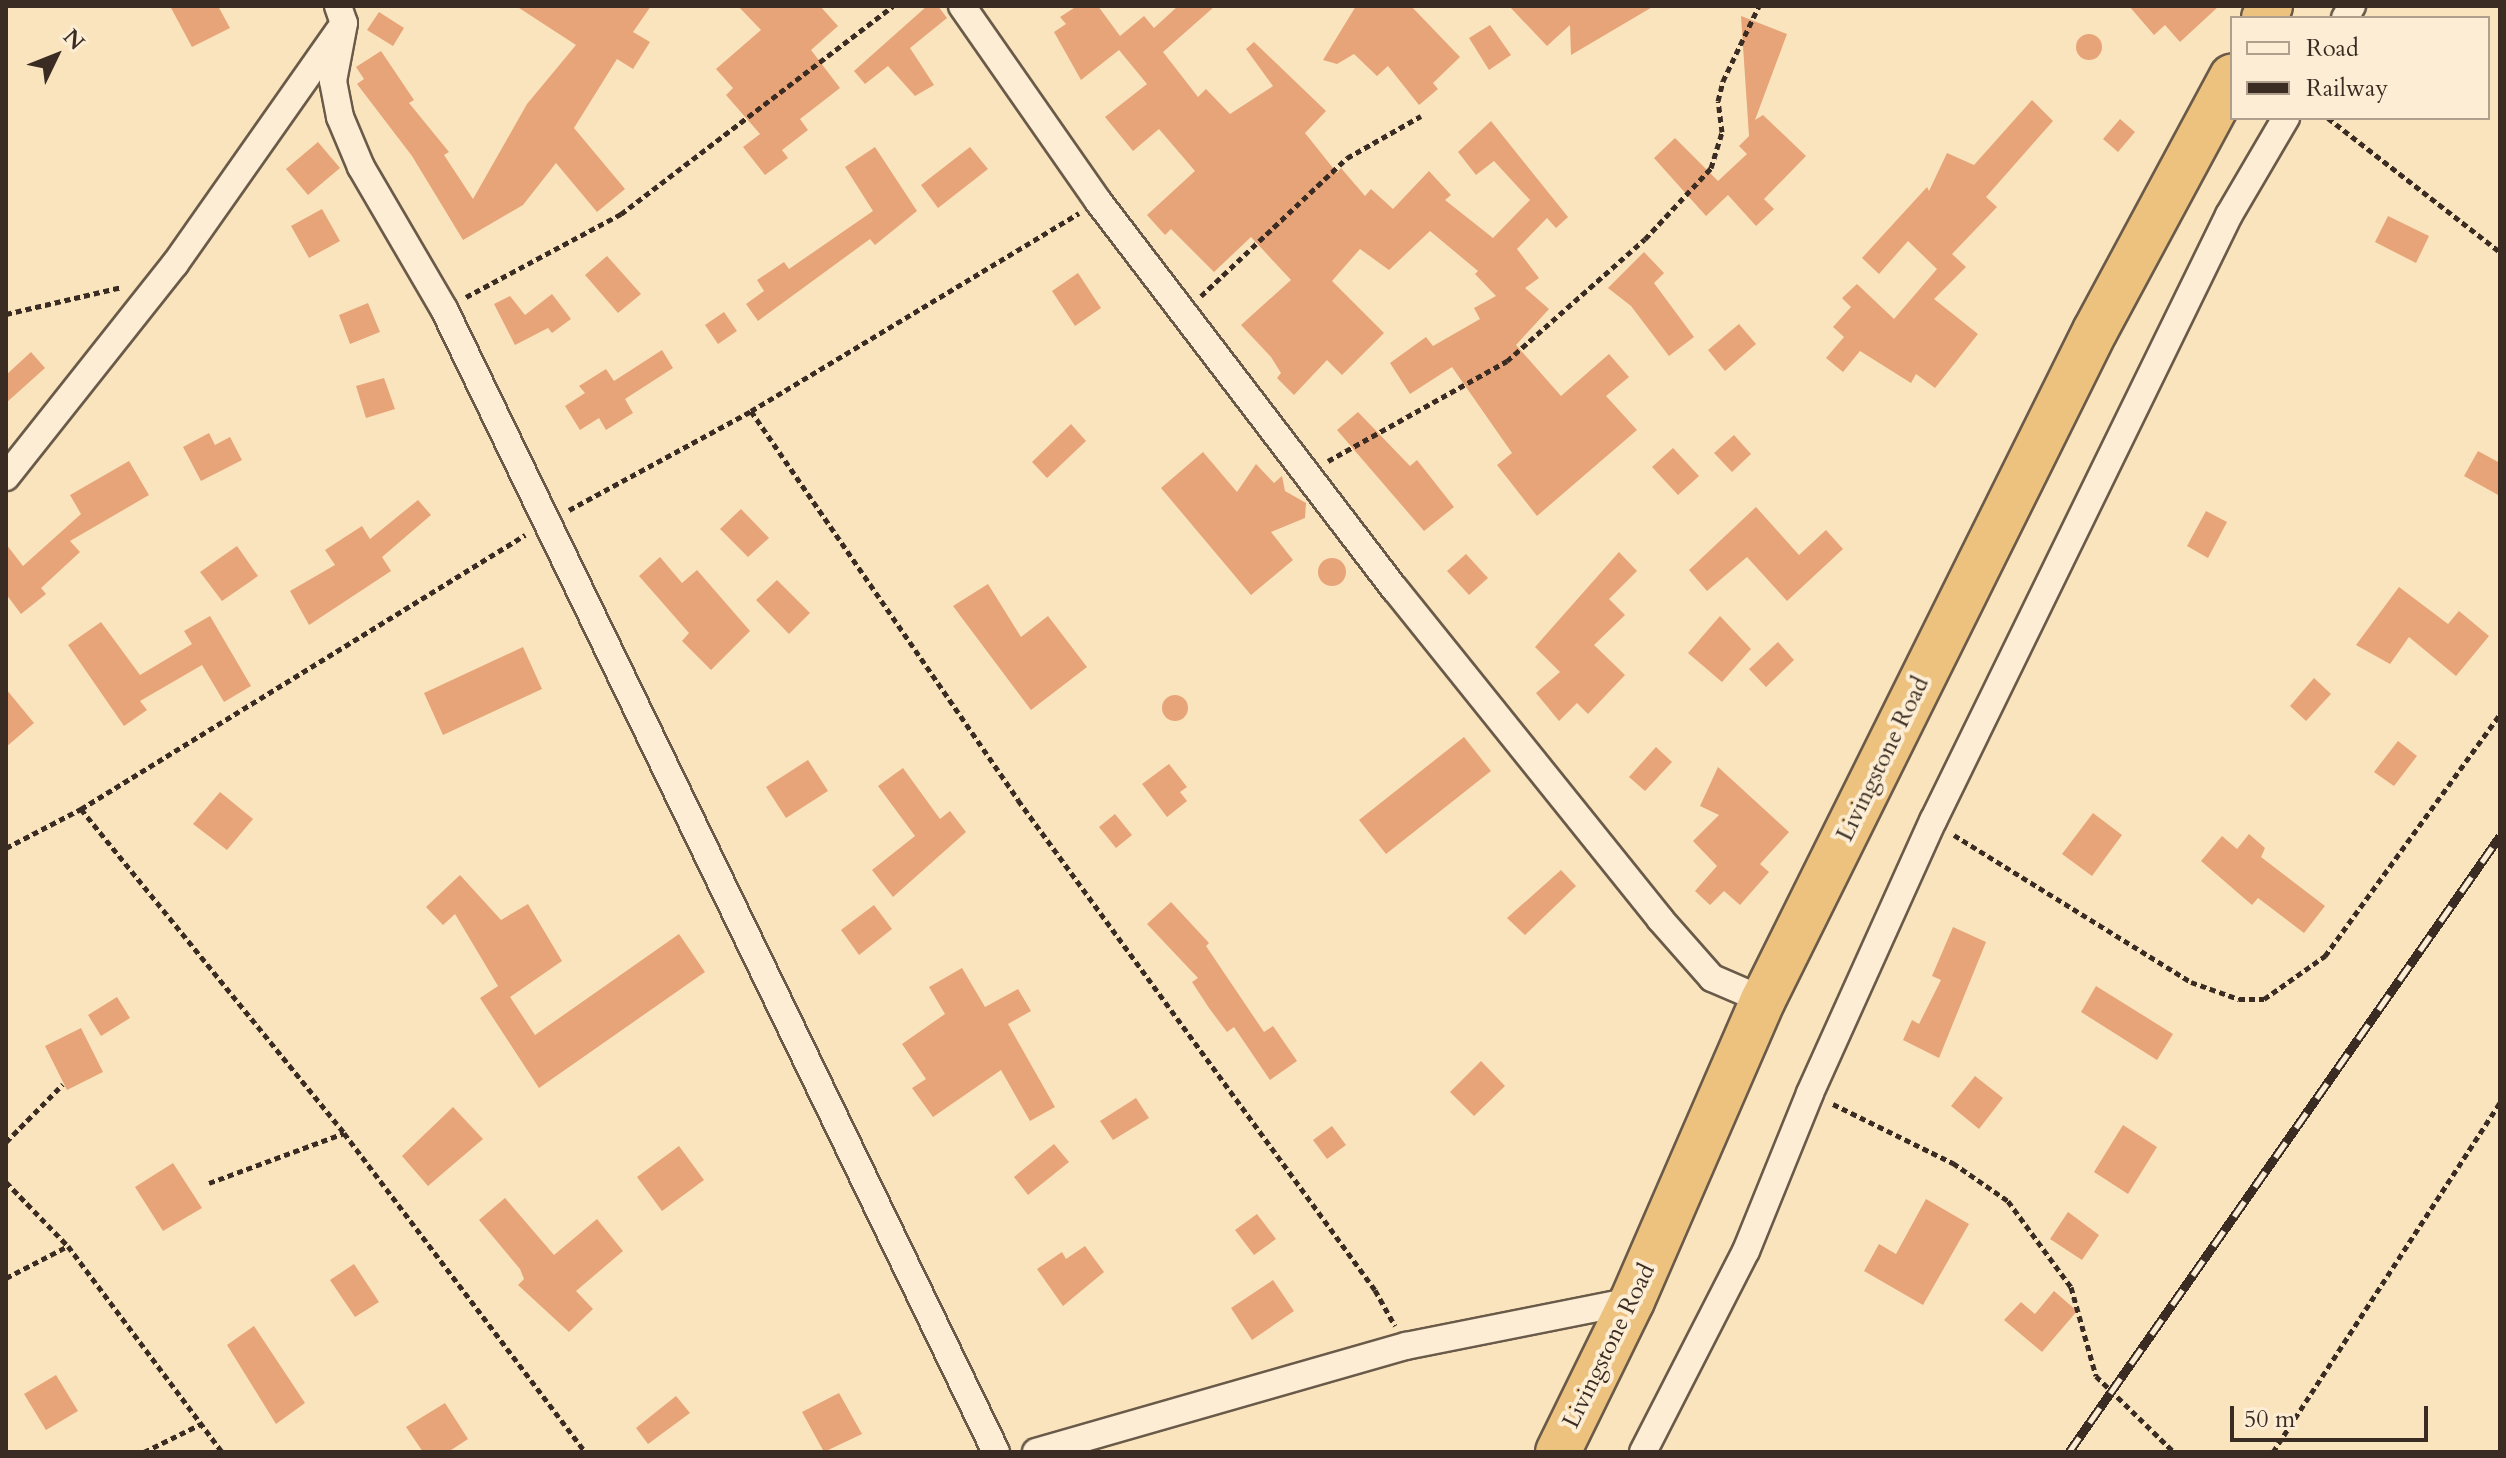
<!DOCTYPE html>
<style>
body{margin:0}
#map{position:relative;width:2506px;height:1458px;overflow:hidden;background:#fae4bd;font-family:Cardo,serif}
div>[style]{position:absolute}
.building>*{inset:0;background:#e7a478}
.round{border-radius:50%}
.path>*{height:5px;margin-top:-2.5px;transform-origin:0;background:repeating-linear-gradient(90deg,#3a2c22 0 6px,transparent 0 10px)}
.roads{filter:drop-shadow(2px 0 #6a5a49) drop-shadow(-2px 0 #6a5a49) drop-shadow(0 2px #6a5a49) drop-shadow(0 -2px #6a5a49)}
.minor>*{height:26px;margin:-13px;padding:0 13px;transform-origin:13px;border-radius:13px;background:#fcedd4}
.trunk>*{height:44px;margin:-22px;padding:0 22px;transform-origin:22px;border-radius:22px;background:#edc27e}
.rail>*{height:9px;margin-top:-4.5px;transform-origin:0;background:repeating-linear-gradient(90deg,#fcedd4 0 18px,#3a2c22 0 36px);box-sizing:border-box;border-block:2px solid #3a2c22}
span{translate:-50% -50%;white-space:nowrap;text-align:center;line-height:1.15;-webkit-text-stroke:8px #fcedd4;paint-order:stroke}
.street-label{font-size:24px;color:#3a2c22}
.frame{position:absolute;inset:0;border:8px solid #3a2c22;pointer-events:none}
.legend{position:absolute;left:2230px;top:16px;width:260px;height:104px;box-sizing:border-box;background:#fcedd4;border:2px solid #aea08d;margin:0;padding:10px 14px;list-style:none;font-size:24px;color:#3a2c22}
.legend li{display:flex;align-items:center;gap:16px;height:40px}
.legend b{width:40px;border:2px solid #aea08d}
.north{position:absolute;left:16px;top:16px;width:80px;height:80px;-webkit-text-stroke:6px #fcedd4;paint-order:stroke;rotate:47deg;font-size:22px;font-weight:700;line-height:32px;text-align:center;color:#3a2c22}
.north::after{content:'';display:block;margin:auto;width:28px;height:36px;background:#3a2c22;clip-path:polygon(50% 0,100% 100%,50% 72%,0 100%)}
.scale{position:absolute;left:2230px;top:1406px;width:198px;height:36px;box-sizing:border-box;border:4px solid #3a2c22;border-top:0;padding-left:10px;font-size:24px;line-height:28px;white-space:nowrap;color:#3a2c22;-webkit-text-stroke:6px #fcedd4;paint-order:stroke}
</style>
<div id="map">
<div class="building">
<i style="clip-path:polygon(170px 6px,218px 6px,230px 28px,192px 47px)"></i>
<i style="clip-path:polygon(516px 6px,651px 6px,633px 32px,650px 42px,633px 69px,617px 59px,574px 128px,625px 189px,597px 212px,556px 163px,523px 205px,463px 240px,412px 156px,357px 84px,364px 79px,356px 67px,381px 51px,414px 100px,409px 103px,449px 152px,444px 155px,473px 199px,527px 104px,576px 45px)"></i>
<i style="clip-path:polygon(738px 6px,820px 6px,838px 26px,811px 50px,840px 88px,800px 119px,808px 130px,782px 150px,788px 158px,765px 175px,743px 147px,760px 134px,726px 95px,733px 88px,716px 69px,761px 30px)"></i>
<i style="clip-path:polygon(927px 6px,938px 6px,947px 18px,910px 48px,934px 85px,915px 96px,888px 66px,865px 84px,854px 71px)"></i>
<i style="clip-path:polygon(1077px 6px,1098px 6px,1120px 36px,1144px 16px,1154px 28px,1178px 6px,1215px 6px,1163px 52px,1198px 97px,1206px 89px,1230px 114px,1273px 86px,1246px 49px,1254px 42px,1326px 111px,1305px 133px,1337px 173px,1341px 168px,1365px 196px,1371px 189px,1393px 209px,1429px 171px,1451px 195px,1445px 200px,1493px 238px,1530px 200px,1494px 161px,1476px 175px,1458px 152px,1491px 121px,1568px 217px,1556px 228px,1547px 218px,1517px 249px,1539px 278px,1525px 288px,1549px 309px,1516px 345px,1561px 396px,1609px 354px,1629px 377px,1606px 396px,1637px 430px,1537px 516px,1497px 465px,1512px 453px,1452px 367px,1410px 394px,1390px 363px,1426px 337px,1433px 346px,1480px 319px,1474px 308px,1496px 296px,1475px 274px,1478px 271px,1430px 231px,1389px 270px,1360px 249px,1332px 281px,1384px 333px,1342px 375px,1327px 360px,1294px 395px,1277px 378px,1281px 373px,1271px 357px,1241px 325px,1291px 280px,1251px 237px,1214px 272px,1171px 229px,1165px 235px,1147px 215px,1195px 171px,1159px 129px,1133px 151px,1105px 117px,1147px 84px,1119px 50px,1081px 80px,1054px 32px,1066px 24px,1060px 17px)"></i>
<i style="clip-path:polygon(1356px 6px,1411px 6px,1460px 57px,1433px 83px,1438px 89px,1419px 105px,1388px 66px,1377px 76px,1354px 54px,1337px 64px,1323px 60px)"></i>
<i style="clip-path:polygon(1509px 6px,1654px 6px,1571px 55px,1570px 25px,1547px 46px)"></i>
<i style="clip-path:polygon(2129px 6px,2219px 6px,2180px 42px,2165px 25px,2154px 35px)"></i>
<i style="clip-path:polygon(379px 12px,404px 28px,393px 46px,367px 30px)"></i>
<i style="clip-path:polygon(1741px 16px,1787px 34px,1755px 120px,1763px 115px,1806px 156px,1764px 199px,1774px 209px,1756px 226px,1728px 195px,1706px 216px,1654px 158px,1675px 138px,1718px 181px,1747px 154px,1739px 146px,1749px 136px)"></i>
<i style="clip-path:polygon(1490px 25px,1511px 55px,1489px 70px,1469px 38px)"></i>
<i class="round" style="left:2076px;top:34px;width:26px;height:26px"></i>
<i style="clip-path:polygon(2032px 100px,2053px 121px,1986px 197px,1997px 207px,1952px 254px,1966px 267px,1934px 299px,1978px 334px,1935px 388px,1916px 374px,1911px 383px,1860px 351px,1843px 372px,1826px 358px,1844px 337px,1833px 327px,1851px 307px,1842px 298px,1857px 284px,1894px 319px,1937px 269px,1908px 241px,1879px 274px,1862px 258px,1927px 187px,1929px 191px,1947px 153px,1974px 165px)"></i>
<i style="clip-path:polygon(2120px 119px,2135px 132px,2118px 152px,2103px 139px)"></i>
<i style="clip-path:polygon(318px 142px,340px 168px,308px 195px,286px 169px)"></i>
<i style="clip-path:polygon(875px 147px,917px 211px,875px 245px,870px 239px,758px 321px,746px 304px,764px 291px,757px 280px,784px 262px,789px 269px,873px 211px,845px 167px)"></i>
<i style="clip-path:polygon(970px 147px,988px 169px,938px 208px,921px 185px)"></i>
<i style="clip-path:polygon(322px 209px,340px 241px,309px 258px,291px 226px)"></i>
<i style="clip-path:polygon(2388px 216px,2429px 236px,2416px 263px,2375px 242px)"></i>
<i style="clip-path:polygon(1644px 252px,1664px 273px,1654px 283px,1694px 337px,1669px 356px,1631px 306px,1608px 288px)"></i>
<i style="clip-path:polygon(607px 256px,641px 294px,618px 313px,585px 275px)"></i>
<i style="clip-path:polygon(1078px 273px,1101px 308px,1075px 326px,1052px 291px)"></i>
<i style="clip-path:polygon(552px 294px,571px 319px,552px 333px,548px 328px,515px 345px,494px 304px,510px 296px,525px 315px)"></i>
<i style="clip-path:polygon(368px 303px,380px 332px,350px 344px,339px 315px)"></i>
<i style="clip-path:polygon(724px 312px,737px 331px,718px 344px,705px 325px)"></i>
<i style="clip-path:polygon(1739px 324px,1756px 344px,1725px 371px,1708px 350px)"></i>
<i style="clip-path:polygon(662px 350px,673px 368px,625px 399px,633px 413px,606px 430px,599px 418px,580px 430px,565px 406px,585px 393px,579px 386px,606px 369px,614px 381px)"></i>
<i style="clip-path:polygon(31px 352px,45px 368px,6px 403px,6px 375px)"></i>
<i style="clip-path:polygon(384px 378px,395px 409px,366px 418px,356px 386px)"></i>
<i style="clip-path:polygon(1358px 412px,1410px 466px,1417px 460px,1454px 507px,1424px 531px,1337px 430px)"></i>
<i style="clip-path:polygon(1071px 424px,1086px 441px,1047px 478px,1032px 462px)"></i>
<i style="clip-path:polygon(209px 433px,215px 445px,230px 437px,242px 460px,201px 481px,183px 447px)"></i>
<i style="clip-path:polygon(1734px 435px,1751px 454px,1732px 472px,1714px 453px)"></i>
<i style="clip-path:polygon(1673px 448px,1699px 476px,1678px 495px,1652px 467px)"></i>
<i style="clip-path:polygon(2478px 451px,2500px 463px,2500px 496px,2464px 476px)"></i>
<i style="clip-path:polygon(1203px 452px,1237px 492px,1256px 464px,1274px 483px,1282px 476px,1285px 491px,1306px 503px,1305px 518px,1271px 532px,1293px 560px,1251px 595px,1161px 488px)"></i>
<i style="clip-path:polygon(129px 461px,149px 495px,70px 541px,80px 552px,41px 588px,46px 594px,21px 614px,6px 594px,6px 544px,23px 566px,81px 514px,70px 495px)"></i>
<i style="clip-path:polygon(418px 500px,431px 515px,382px 557px,391px 571px,309px 625px,290px 591px,335px 565px,325px 550px,362px 526px,370px 539px)"></i>
<i style="clip-path:polygon(1756px 507px,1799px 555px,1826px 530px,1843px 549px,1787px 601px,1747px 557px,1707px 591px,1689px 570px)"></i>
<i style="clip-path:polygon(741px 509px,769px 538px,748px 557px,720px 529px)"></i>
<i style="clip-path:polygon(2206px 511px,2227px 522px,2208px 558px,2187px 546px)"></i>
<i style="clip-path:polygon(237px 546px,258px 576px,222px 601px,200px 572px)"></i>
<i style="clip-path:polygon(1619px 552px,1637px 571px,1609px 599px,1625px 615px,1594px 645px,1625px 675px,1588px 714px,1577px 703px,1559px 721px,1536px 693px,1560px 672px,1535px 647px)"></i>
<i style="clip-path:polygon(1466px 554px,1488px 578px,1469px 595px,1447px 571px)"></i>
<i style="clip-path:polygon(660px 557px,682px 583px,697px 570px,750px 631px,711px 670px,682px 641px,689px 633px,639px 576px)"></i>
<i class="round" style="left:1318px;top:558px;width:28px;height:28px"></i>
<i style="clip-path:polygon(777px 580px,810px 613px,789px 634px,756px 600px)"></i>
<i style="clip-path:polygon(988px 584px,1021px 637px,1048px 616px,1087px 667px,1031px 710px,953px 606px)"></i>
<i style="clip-path:polygon(2399px 587px,2448px 624px,2459px 611px,2489px 636px,2456px 676px,2409px 637px,2390px 664px,2356px 645px)"></i>
<i style="clip-path:polygon(210px 616px,251px 686px,224px 702px,202px 665px,140px 701px,147px 710px,124px 726px,68px 645px,101px 622px,140px 675px,192px 644px,184px 631px)"></i>
<i style="clip-path:polygon(1720px 616px,1751px 649px,1722px 682px,1688px 653px)"></i>
<i style="clip-path:polygon(1778px 642px,1794px 660px,1766px 687px,1749px 669px)"></i>
<i style="clip-path:polygon(523px 647px,542px 689px,443px 735px,424px 693px)"></i>
<i style="clip-path:polygon(2314px 678px,2331px 694px,2306px 721px,2290px 706px)"></i>
<i style="clip-path:polygon(6px 689px,34px 723px,6px 747px)"></i>
<i class="round" style="left:1162px;top:695px;width:26px;height:26px"></i>
<i style="clip-path:polygon(1464px 737px,1491px 771px,1386px 854px,1359px 820px)"></i>
<i style="clip-path:polygon(2398px 741px,2417px 756px,2394px 786px,2374px 772px)"></i>
<i style="clip-path:polygon(1656px 747px,1672px 762px,1645px 791px,1629px 777px)"></i>
<i style="clip-path:polygon(808px 760px,828px 791px,786px 818px,766px 787px)"></i>
<i style="clip-path:polygon(1169px 764px,1187px 787px,1180px 792px,1187px 801px,1167px 817px,1142px 784px)"></i>
<i style="clip-path:polygon(1718px 767px,1789px 832px,1760px 864px,1769px 872px,1740px 905px,1724px 891px,1710px 905px,1695px 891px,1717px 866px,1693px 841px,1719px 815px,1700px 806px)"></i>
<i style="clip-path:polygon(903px 768px,940px 819px,950px 811px,966px 832px,893px 897px,872px 870px,915px 836px,878px 786px)"></i>
<i style="clip-path:polygon(220px 792px,253px 819px,227px 850px,193px 824px)"></i>
<i style="clip-path:polygon(2093px 813px,2122px 835px,2092px 876px,2062px 854px)"></i>
<i style="clip-path:polygon(1115px 814px,1132px 835px,1116px 848px,1099px 827px)"></i>
<i style="clip-path:polygon(2249px 834px,2265px 848px,2261px 857px,2325px 906px,2304px 933px,2258px 898px,2252px 905px,2201px 861px,2222px 836px,2237px 849px)"></i>
<i style="clip-path:polygon(1561px 870px,1576px 886px,1525px 935px,1507px 918px)"></i>
<i style="clip-path:polygon(460px 875px,501px 920px,528px 904px,562px 961px,510px 997px,535px 1035px,679px 934px,705px 972px,539px 1088px,480px 998px,498px 986px,455px 914px,443px 925px,426px 907px)"></i>
<i style="clip-path:polygon(1171px 902px,1209px 943px,1206px 946px,1264px 1032px,1273px 1026px,1297px 1061px,1270px 1080px,1234px 1027px,1227px 1032px,1209px 1008px,1192px 982px,1198px 978px,1147px 924px)"></i>
<i style="clip-path:polygon(874px 905px,892px 929px,859px 955px,841px 930px)"></i>
<i style="clip-path:polygon(1953px 927px,1986px 942px,1939px 1058px,1903px 1040px,1912px 1020px,1919px 1024px,1941px 980px,1932px 976px)"></i>
<i style="clip-path:polygon(962px 968px,985px 1007px,1018px 989px,1031px 1011px,1008px 1024px,1055px 1107px,1030px 1121px,1001px 1070px,933px 1117px,912px 1088px,926px 1079px,902px 1044px,945px 1014px,929px 987px)"></i>
<i style="clip-path:polygon(2096px 986px,2173px 1034px,2157px 1060px,2081px 1012px)"></i>
<i style="clip-path:polygon(117px 997px,130px 1018px,101px 1036px,88px 1015px)"></i>
<i style="clip-path:polygon(81px 1028px,103px 1072px,67px 1090px,45px 1046px)"></i>
<i style="clip-path:polygon(1481px 1061px,1505px 1086px,1474px 1116px,1450px 1092px)"></i>
<i style="clip-path:polygon(1975px 1076px,2003px 1098px,1979px 1129px,1951px 1106px)"></i>
<i style="clip-path:polygon(1136px 1098px,1149px 1118px,1113px 1140px,1100px 1121px)"></i>
<i style="clip-path:polygon(453px 1107px,483px 1139px,428px 1186px,402px 1156px)"></i>
<i style="clip-path:polygon(2123px 1125px,2157px 1147px,2128px 1194px,2094px 1172px)"></i>
<i style="clip-path:polygon(1332px 1126px,1346px 1145px,1327px 1159px,1313px 1140px)"></i>
<i style="clip-path:polygon(1054px 1144px,1069px 1162px,1028px 1195px,1014px 1177px)"></i>
<i style="clip-path:polygon(679px 1146px,704px 1180px,662px 1211px,637px 1177px)"></i>
<i style="clip-path:polygon(173px 1163px,202px 1208px,163px 1231px,135px 1187px)"></i>
<i style="clip-path:polygon(505px 1198px,554px 1255px,597px 1219px,623px 1251px,576px 1291px,593px 1309px,569px 1332px,518px 1285px,524px 1279px,520px 1269px,479px 1220px)"></i>
<i style="clip-path:polygon(1926px 1199px,1969px 1224px,1923px 1305px,1864px 1271px,1879px 1244px,1896px 1254px)"></i>
<i style="clip-path:polygon(2068px 1212px,2099px 1235px,2082px 1260px,2050px 1239px)"></i>
<i style="clip-path:polygon(1257px 1214px,1276px 1239px,1254px 1255px,1235px 1230px)"></i>
<i style="clip-path:polygon(1085px 1246px,1104px 1272px,1063px 1306px,1037px 1269px,1062px 1252px,1066px 1259px)"></i>
<i style="clip-path:polygon(354px 1264px,379px 1302px,355px 1317px,330px 1280px)"></i>
<i style="clip-path:polygon(1273px 1280px,1294px 1311px,1252px 1340px,1231px 1308px)"></i>
<i style="clip-path:polygon(2054px 1291px,2077px 1311px,2042px 1352px,2004px 1320px,2021px 1302px,2035px 1314px)"></i>
<i style="clip-path:polygon(254px 1326px,305px 1403px,276px 1424px,227px 1345px)"></i>
<i style="clip-path:polygon(56px 1375px,78px 1411px,46px 1430px,24px 1394px)"></i>
<i style="clip-path:polygon(839px 1393px,862px 1434px,824px 1452px,802px 1412px)"></i>
<i style="clip-path:polygon(676px 1396px,690px 1413px,648px 1444px,636px 1428px)"></i>
<i style="clip-path:polygon(445px 1403px,468px 1439px,448px 1452px,423px 1452px,406px 1427px)"></i>
</div>
<div class="path">
<i style="left:2328px;top:118px;width:218px;rotate:37.9deg"></i>
<i style="left:1201px;top:296px;width:201px;rotate:-43.4deg"></i>
<i style="left:1347px;top:158px;width:85px;rotate:-29.6deg"></i>
<i style="left:466px;top:297px;width:176px;rotate:-28.2deg"></i>
<i style="left:621px;top:214px;width:342px;rotate:-37.4deg"></i>
<i style="left:6px;top:314px;width:119px;rotate:-13.1deg"></i>
<i style="left:751px;top:411px;width:472px;rotate:55.5deg"></i>
<i style="left:1018px;top:800px;width:606px;rotate:53.92deg"></i>
<i style="left:1375px;top:1290px;width:41px;rotate:60.9deg"></i>
<i style="left:1328px;top:461px;width:205px;rotate:-29.2deg"></i>
<i style="left:1507px;top:361px;width:184px;rotate:-41.5deg"></i>
<i style="left:1645px;top:239px;width:97px;rotate:-47.1deg"></i>
<i style="left:1711px;top:168px;width:38px;rotate:-73deg"></i>
<i style="left:1722px;top:132px;width:31px;rotate:-97deg"></i>
<i style="left:1718px;top:101px;width:21px;rotate:-76deg"></i>
<i style="left:1723px;top:81px;width:83px;rotate:-64.4deg"></i>
<i style="left:569px;top:510px;width:207px;rotate:-28.5deg"></i>
<i style="left:751px;top:411px;width:383px;rotate:-31.1deg"></i>
<i style="left:81px;top:809px;width:417px;rotate:50.9deg"></i>
<i style="left:344px;top:1133px;width:400px;rotate:52.9deg"></i>
<i style="left:1954px;top:835px;width:279px;rotate:31.8deg"></i>
<i style="left:2191px;top:982px;width:51px;rotate:19.5deg"></i>
<i style="left:2239px;top:999px;width:25px"></i>
<i style="left:2264px;top:999px;width:75px;rotate:-35.2deg"></i>
<i style="left:2325px;top:956px;width:299px;rotate:-54.1deg"></i>
<i style="left:6px;top:848px;width:85px;rotate:-27.5deg"></i>
<i style="left:81px;top:809px;width:522px;rotate:-31.68deg"></i>
<i style="left:1833px;top:1104px;width:134px;rotate:26.2deg"></i>
<i style="left:1953px;top:1163px;width:67px;rotate:34.6deg"></i>
<i style="left:2008px;top:1201px;width:107px;rotate:53.8deg"></i>
<i style="left:2071px;top:1287px;width:92px;rotate:74.3deg"></i>
<i style="left:2096px;top:1376px;width:109px;rotate:44.3deg"></i>
<i style="left:6px;top:1142px;width:81px;rotate:-45.5deg"></i>
<i style="left:6px;top:1182px;width:89px;rotate:45.9deg"></i>
<i style="left:68px;top:1246px;width:257px;rotate:53.2deg"></i>
<i style="left:209px;top:1183px;width:144px;rotate:-20.3deg"></i>
<i style="left:6px;top:1278px;width:70px;rotate:-27.3deg"></i>
<i style="left:144px;top:1452px;width:64px;rotate:-26.2deg"></i>
<i style="left:2273px;top:1452px;width:417px;rotate:-57deg"></i>
</div>
<div class="roads">
<div class="minor">
<i style="left:338px;top:6px;width:18px;rotate:71deg"></i>
<i style="left:344px;top:23px;width:59px;rotate:100.7deg"></i>
<i style="left:333px;top:81px;width:37px;rotate:79deg"></i>
<i style="left:340px;top:117px;width:54px;rotate:67.2deg"></i>
<i style="left:361px;top:167px;width:164px;rotate:59.7deg"></i>
<i style="left:444px;top:309px;width:1269px;rotate:64.22deg"></i>
<i style="left:962px;top:6px;width:238px;rotate:55.1deg"></i>
<i style="left:1098px;top:201px;width:489px;rotate:52.6deg"></i>
<i style="left:1395px;top:589px;width:423px;rotate:51.2deg"></i>
<i style="left:1660px;top:919px;width:79px;rotate:48.6deg"></i>
<i style="left:1712px;top:978px;width:56px;rotate:23.3deg"></i>
<i style="left:2345px;top:18px;width:14px;rotate:-60deg"></i>
<i style="left:6px;top:477px;width:272px;rotate:-51.6deg"></i>
<i style="left:175px;top:264px;width:285px;rotate:-54.9deg"></i>
<i style="left:1036px;top:1452px;width:385px;rotate:-16deg"></i>
<i style="left:1406px;top:1346px;width:230px;rotate:-11.3deg"></i>
<i style="left:1643px;top:1452px;width:226px;rotate:-62.9deg"></i>
<i style="left:1746px;top:1251px;width:170px;rotate:-67.9deg"></i>
<i style="left:1810px;top:1093px;width:299px;rotate:-65.7deg"></i>
<i style="left:1933px;top:821px;width:674px;rotate:-63.97deg"></i>
<i style="left:2229px;top:215px;width:113px;rotate:-59.6deg"></i>
</div>
<div class="trunk">
<i style="left:2264px;top:18px;width:13px;rotate:-63deg"></i>
<i style="left:1558px;top:1452px;width:168px;rotate:-63.9deg"></i>
<i style="left:1632px;top:1301px;width:328px;rotate:-66.5deg"></i>
<i style="left:1763px;top:1000px;width:747px;rotate:-63.61deg"></i>
<i style="left:2095px;top:331px;width:289px;rotate:-61.7deg"></i>
</div>
</div>
<div class="rail">
<i style="left:2069px;top:1452px;width:752px;rotate:-55.02deg"></i>
</div>
<div class="street-label">
<span style="left:1883px;top:759px;rotate:-64deg">Livingstone Road</span>
<span style="left:1609px;top:1346px;rotate:-64deg">Livingstone Road</span>
</div>
<div class="frame"></div>
<ul class="legend">
<li><b style="height:10px;background:#fcedd4"></b>Road</li>
<li><b style="height:10px;background:#3a2c22"></b>Railway</li>
</ul>
<div class="north">N</div>
<div class="scale">50 m</div>
</div>
